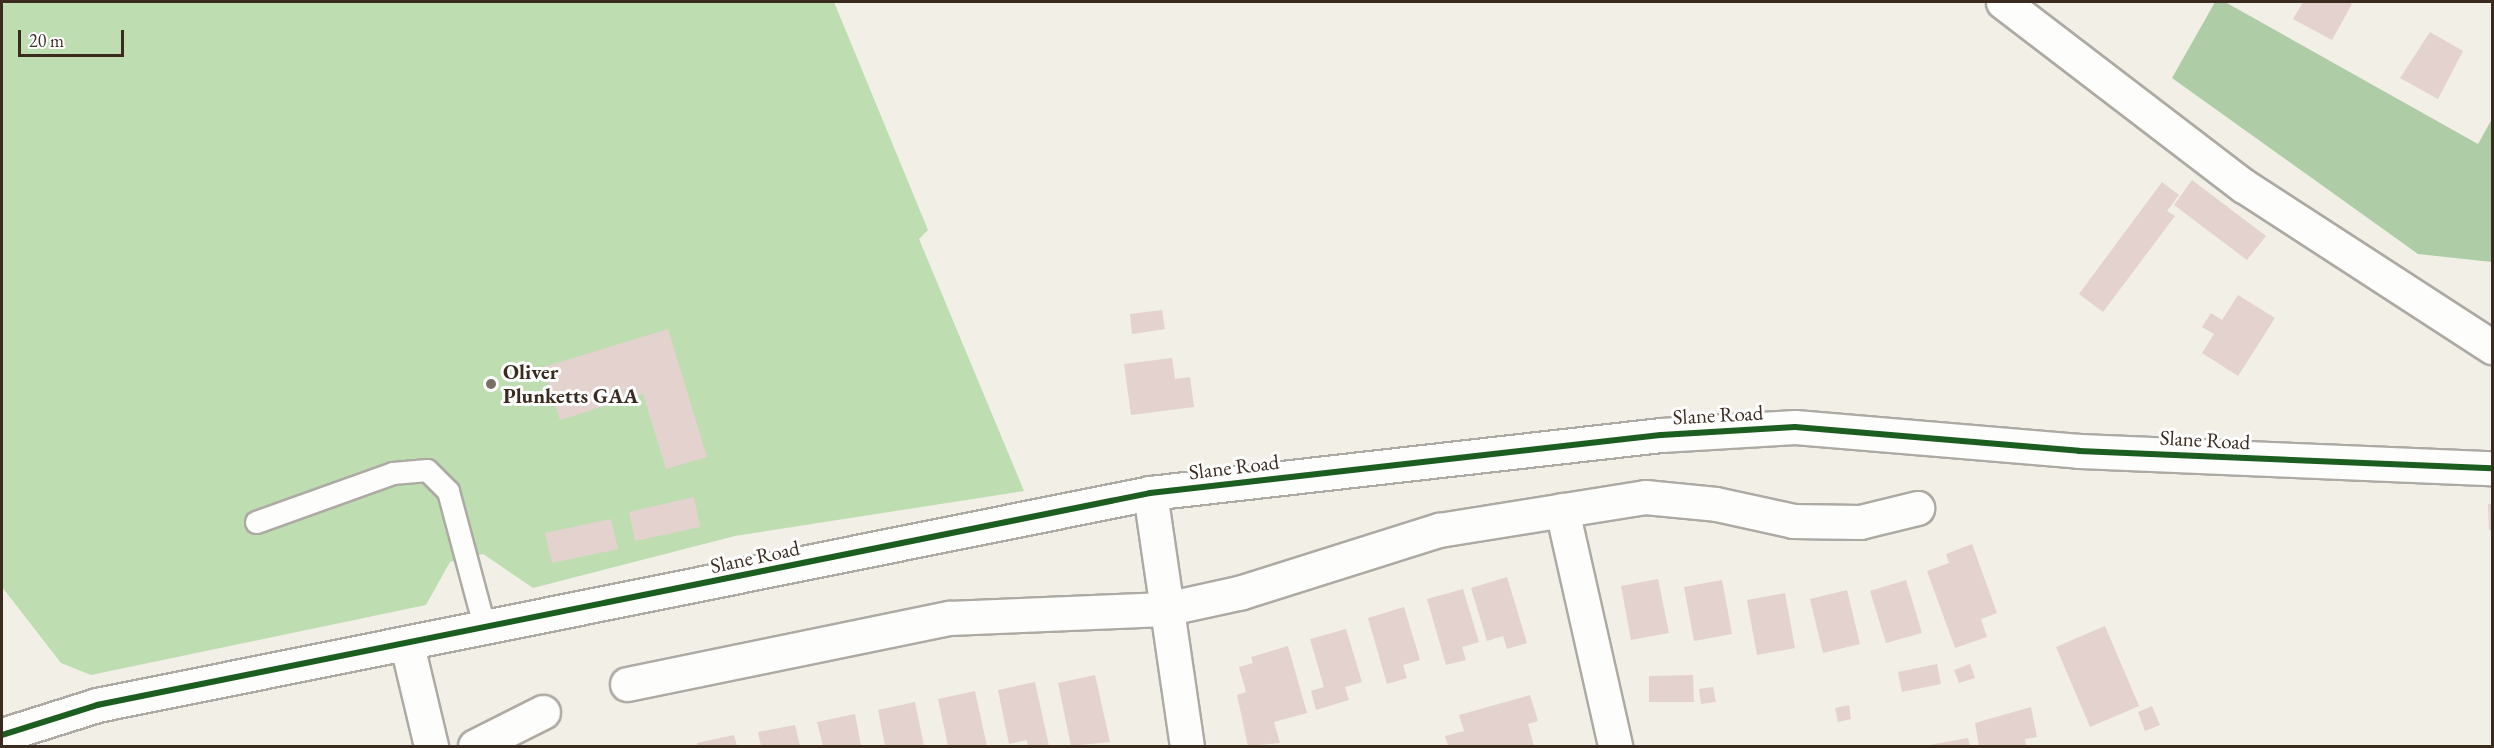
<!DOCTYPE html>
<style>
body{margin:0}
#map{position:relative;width:2494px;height:748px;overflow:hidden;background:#f2efe7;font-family:"EB Garamond",serif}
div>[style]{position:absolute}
.green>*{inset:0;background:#bedeb1}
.forest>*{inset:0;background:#aecda7}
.building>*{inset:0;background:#e4d2ce}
.roads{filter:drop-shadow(2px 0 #ada9a3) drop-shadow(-2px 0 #ada9a3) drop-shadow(0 2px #ada9a3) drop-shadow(0 -2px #ada9a3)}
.service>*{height:21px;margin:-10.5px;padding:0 10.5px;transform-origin:10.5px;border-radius:10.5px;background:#fdfdfb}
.minor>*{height:33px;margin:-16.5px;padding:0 16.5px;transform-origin:16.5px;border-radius:16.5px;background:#fdfdfb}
.secondary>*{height:33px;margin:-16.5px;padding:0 16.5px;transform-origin:16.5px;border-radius:16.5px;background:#fdfdfb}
.cycleway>*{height:6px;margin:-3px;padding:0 3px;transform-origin:3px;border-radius:3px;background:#1b5e20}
.dots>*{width:16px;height:16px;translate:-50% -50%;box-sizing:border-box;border:3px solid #fff;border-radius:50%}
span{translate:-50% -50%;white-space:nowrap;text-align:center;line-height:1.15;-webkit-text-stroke:6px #fff;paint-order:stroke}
.poi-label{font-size:21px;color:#3b2a1e;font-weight:700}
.left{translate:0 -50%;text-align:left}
.street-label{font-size:21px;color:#3b2a1e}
.frame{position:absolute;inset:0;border:3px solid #3b2a1e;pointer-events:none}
.scale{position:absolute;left:18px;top:30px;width:106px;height:27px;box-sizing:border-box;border:3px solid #3b2a1e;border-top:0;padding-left:8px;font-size:18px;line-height:21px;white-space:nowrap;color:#3b2a1e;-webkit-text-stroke:4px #fff;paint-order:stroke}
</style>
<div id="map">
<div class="green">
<i style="clip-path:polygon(9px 2px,834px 2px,928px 230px,919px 239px,1024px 491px,735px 536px,533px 588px,483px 554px,450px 562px,426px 605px,91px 675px,61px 663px,2px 587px,2px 4px)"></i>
</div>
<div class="forest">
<i style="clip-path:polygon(2215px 2px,2225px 2px,2478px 144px,2492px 119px,2492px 262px,2418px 254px,2172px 78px)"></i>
</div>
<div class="building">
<i style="clip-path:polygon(2303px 2px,2348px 2px,2352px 4px,2332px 40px,2293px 19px)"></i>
<i style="clip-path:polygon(2430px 32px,2463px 51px,2438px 99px,2400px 78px)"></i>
<i style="clip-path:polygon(2192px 180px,2266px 236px,2247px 260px,2174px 205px)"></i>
<i style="clip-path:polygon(2162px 182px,2179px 195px,2167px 211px,2175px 216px,2103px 312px,2079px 294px)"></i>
<i style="clip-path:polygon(2238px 295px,2275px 318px,2238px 376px,2202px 353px,2214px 334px,2202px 327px,2211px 313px,2222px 320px)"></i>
<i style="clip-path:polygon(1162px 310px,1165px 329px,1132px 334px,1130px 314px)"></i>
<i style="clip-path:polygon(668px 329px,707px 457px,666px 469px,643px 394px,560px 420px,544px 367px)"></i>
<i style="clip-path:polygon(1172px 358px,1175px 379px,1190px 377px,1194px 407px,1131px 415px,1124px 364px)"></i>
<i style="clip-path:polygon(694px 497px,700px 527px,635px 541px,629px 512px)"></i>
<i style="clip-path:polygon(2488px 504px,2492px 504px,2492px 530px,2489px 530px)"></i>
<i style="clip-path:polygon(611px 519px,618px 549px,552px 563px,545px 533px)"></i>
<i style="clip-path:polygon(1972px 544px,1997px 613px,1981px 619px,1987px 637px,1955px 648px,1927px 571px,1949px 563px,1946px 554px)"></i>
<i style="clip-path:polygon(1507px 577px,1527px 643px,1507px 649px,1503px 636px,1487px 641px,1471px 588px)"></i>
<i style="clip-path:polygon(1658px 579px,1669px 633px,1631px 640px,1621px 586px)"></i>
<i style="clip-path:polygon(1722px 580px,1732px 634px,1694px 641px,1684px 587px)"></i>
<i style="clip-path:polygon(1906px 580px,1922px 633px,1886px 643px,1870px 591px)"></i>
<i style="clip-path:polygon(1463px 589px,1479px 642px,1462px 647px,1466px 660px,1446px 665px,1427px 599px)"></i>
<i style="clip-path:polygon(1847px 590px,1860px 644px,1823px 653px,1810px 599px)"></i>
<i style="clip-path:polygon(1785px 593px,1795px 648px,1757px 655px,1747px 600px)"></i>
<i style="clip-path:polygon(1404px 607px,1420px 660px,1403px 665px,1407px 678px,1387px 684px,1368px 618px)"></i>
<i style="clip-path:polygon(2105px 626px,2139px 706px,2090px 727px,2056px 647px)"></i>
<i style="clip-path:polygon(1346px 629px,1362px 682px,1345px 687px,1349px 700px,1316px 710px,1311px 691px,1324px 687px,1310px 639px)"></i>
<i style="clip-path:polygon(1288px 646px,1307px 713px,1274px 722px,1280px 743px,1248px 746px,1237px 695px,1246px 692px,1239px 667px,1253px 663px,1251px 657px)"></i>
<i style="clip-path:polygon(1937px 664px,1941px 684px,1902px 692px,1898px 672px)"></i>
<i style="clip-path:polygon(1970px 664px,1975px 678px,1959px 683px,1954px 670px)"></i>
<i style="clip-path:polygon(1095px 675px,1110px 742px,1071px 746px,1058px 683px)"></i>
<i style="clip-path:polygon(1693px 675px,1694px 702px,1649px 702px,1649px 676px)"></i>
<i style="clip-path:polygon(1035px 682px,1049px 746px,1028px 746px,1027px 740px,1009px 744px,998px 690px)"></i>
<i style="clip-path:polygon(1713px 687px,1716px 702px,1701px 704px,1699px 689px)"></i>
<i style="clip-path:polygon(975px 691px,987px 746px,948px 746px,938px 699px)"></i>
<i style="clip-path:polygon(1530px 695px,1538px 721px,1528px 724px,1534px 746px,1448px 746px,1445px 736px,1464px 731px,1459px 715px)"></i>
<i style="clip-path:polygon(915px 702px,924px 746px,885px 746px,878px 710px)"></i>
<i style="clip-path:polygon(1849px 705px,1851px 719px,1838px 722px,1835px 708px)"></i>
<i style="clip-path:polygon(2152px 706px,2160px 725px,2145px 731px,2138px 712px)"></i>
<i style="clip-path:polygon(2031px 707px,2037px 737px,2025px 739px,2026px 746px,1979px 746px,1975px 723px)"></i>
<i style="clip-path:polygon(855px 714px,861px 746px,823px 746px,817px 722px)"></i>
<i style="clip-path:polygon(795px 725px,800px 746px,761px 746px,758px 732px)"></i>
<i style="clip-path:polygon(734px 735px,737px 746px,698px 746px,697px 743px)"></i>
<i style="clip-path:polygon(1968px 738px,1970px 746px,1926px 746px,1935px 744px)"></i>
</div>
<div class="roads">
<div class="service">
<i style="left:256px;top:522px;width:145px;rotate:-19.7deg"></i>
<i style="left:393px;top:473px;width:34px;rotate:-5deg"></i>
<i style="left:427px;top:470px;width:30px;rotate:45deg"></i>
<i style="left:448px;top:491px;width:143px;rotate:75deg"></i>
</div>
<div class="minor">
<i style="left:1150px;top:493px;width:256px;rotate:81.7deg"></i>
<i style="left:1562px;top:510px;width:242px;rotate:77.3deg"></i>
<i style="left:407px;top:645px;width:104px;rotate:76.6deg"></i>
<i style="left:627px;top:684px;width:329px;rotate:-11.6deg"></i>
<i style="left:949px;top:618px;width:216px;rotate:-2.4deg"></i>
<i style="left:1165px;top:609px;width:79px;rotate:-12.4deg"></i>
<i style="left:1242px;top:592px;width:207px;rotate:-17.5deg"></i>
<i style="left:1439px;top:530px;width:209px;rotate:-9.1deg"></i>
<i style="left:1645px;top:497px;width:71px;rotate:5.6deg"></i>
<i style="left:1716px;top:504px;width:79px;rotate:12.4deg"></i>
<i style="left:1793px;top:521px;width:67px;rotate:0.9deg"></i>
<i style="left:1860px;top:522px;width:59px;rotate:-13.8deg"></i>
<i style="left:2px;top:735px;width:100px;rotate:-17.5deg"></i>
<i style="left:97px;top:705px;width:1074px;rotate:-11.38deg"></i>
<i style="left:1150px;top:493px;width:514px;rotate:-6.48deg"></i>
<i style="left:1661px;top:435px;width:134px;rotate:-3.4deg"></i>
<i style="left:1795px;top:427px;width:285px;rotate:4.8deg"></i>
<i style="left:2079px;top:451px;width:413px;rotate:2.4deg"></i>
<i style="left:475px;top:746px;width:76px;rotate:-26.6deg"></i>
</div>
<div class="secondary">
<i style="left:2003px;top:2px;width:303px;rotate:37.4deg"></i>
<i style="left:2244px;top:186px;width:296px;rotate:33deg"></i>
</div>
</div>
<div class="cycleway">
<i style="left:2px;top:735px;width:100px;rotate:-17.5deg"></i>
<i style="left:97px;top:705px;width:1074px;rotate:-11.38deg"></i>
<i style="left:1150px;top:493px;width:514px;rotate:-6.48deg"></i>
<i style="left:1661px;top:435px;width:134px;rotate:-3.4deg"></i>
<i style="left:1795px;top:427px;width:285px;rotate:4.8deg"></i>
<i style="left:2079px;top:451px;width:413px;rotate:2.4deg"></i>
</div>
<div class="dots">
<i style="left:491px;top:384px;background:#7b6f64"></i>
</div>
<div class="poi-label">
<span class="left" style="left:503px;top:384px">Oliver<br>Plunketts GAA</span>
</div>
<div class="street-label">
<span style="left:1718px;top:415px;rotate:-3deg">Slane Road</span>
<span style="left:2205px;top:440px;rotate:3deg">Slane Road</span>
<span style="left:1234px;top:467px;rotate:-7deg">Slane Road</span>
<span style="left:755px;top:557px;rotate:-12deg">Slane Road</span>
</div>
<div class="frame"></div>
<div class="scale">20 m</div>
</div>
